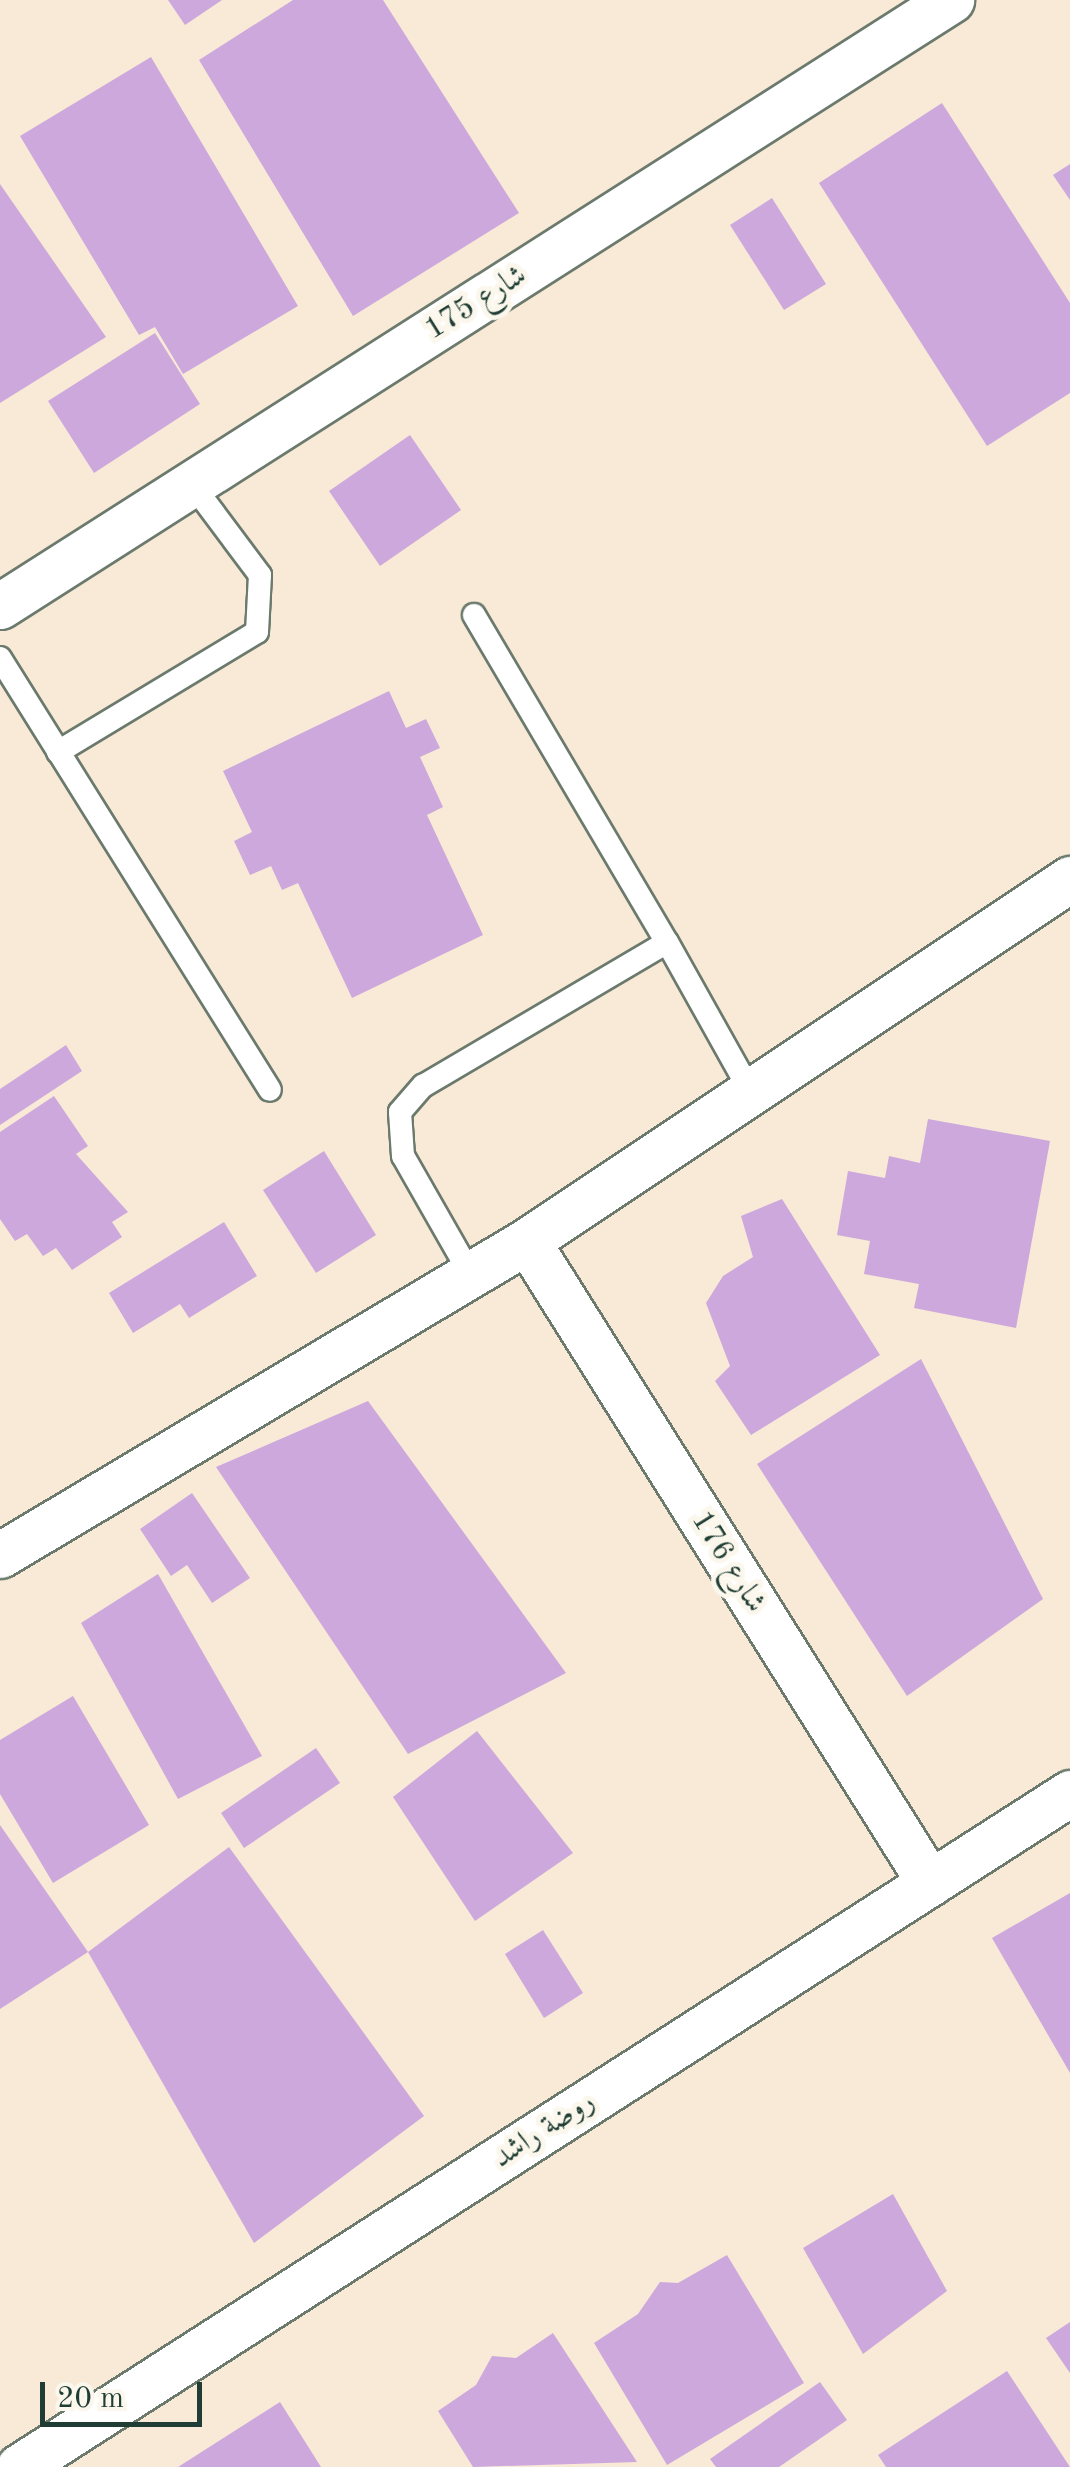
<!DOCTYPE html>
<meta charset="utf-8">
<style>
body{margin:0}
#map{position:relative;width:1070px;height:2467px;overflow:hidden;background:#f8ead7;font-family:"Old Standard TT",Amiri,serif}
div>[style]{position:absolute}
.building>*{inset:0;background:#cda8dc}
.roads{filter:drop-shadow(2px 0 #6b7a6d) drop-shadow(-2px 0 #6b7a6d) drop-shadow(0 2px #6b7a6d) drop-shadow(0 -2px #6b7a6d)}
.service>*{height:22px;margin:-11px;padding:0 11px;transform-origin:11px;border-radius:11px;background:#fff}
.minor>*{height:45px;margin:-22.5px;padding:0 22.5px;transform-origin:22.5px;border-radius:22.5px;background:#fff}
span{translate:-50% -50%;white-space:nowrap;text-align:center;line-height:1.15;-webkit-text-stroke:10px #fbf7ec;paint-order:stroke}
.street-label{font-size:30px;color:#1f3d34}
.scale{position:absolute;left:40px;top:2382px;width:162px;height:45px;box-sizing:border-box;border:5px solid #1f3d34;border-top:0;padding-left:12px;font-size:30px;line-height:35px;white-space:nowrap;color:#1f3d34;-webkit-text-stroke:8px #fbf7ec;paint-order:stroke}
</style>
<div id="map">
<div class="building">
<i style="clip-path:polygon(168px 0,222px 0,185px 25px)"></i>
<i style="clip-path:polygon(293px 0,383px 0,519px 213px,353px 316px,199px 60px)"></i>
<i style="clip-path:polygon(151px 57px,298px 306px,183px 374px,155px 327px,139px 335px,20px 136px)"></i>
<i style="clip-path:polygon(942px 103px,1070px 303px,1070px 393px,987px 446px,819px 183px)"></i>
<i style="clip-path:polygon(1070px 164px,1070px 200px,1053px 175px)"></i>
<i style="clip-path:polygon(0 184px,106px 337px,0 403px)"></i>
<i style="clip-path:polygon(772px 198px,826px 284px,784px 310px,730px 225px)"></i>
<i style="clip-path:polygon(155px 333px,200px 404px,94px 473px,48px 401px)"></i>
<i style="clip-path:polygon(410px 435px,461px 510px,380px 566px,329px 491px)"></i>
<i style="clip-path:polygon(389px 691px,406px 728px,426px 719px,440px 748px,420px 757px,443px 807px,427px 815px,483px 935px,352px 998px,298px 883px,282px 890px,271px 866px,250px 875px,234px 841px,252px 832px,223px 771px)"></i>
<i style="clip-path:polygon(66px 1045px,82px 1071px,0 1125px,0 1089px)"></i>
<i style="clip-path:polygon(54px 1096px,88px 1146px,76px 1154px,128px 1212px,112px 1222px,122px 1237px,72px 1270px,56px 1248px,43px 1256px,27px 1234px,15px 1241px,0 1219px,0 1132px)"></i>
<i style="clip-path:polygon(928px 1119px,1050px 1141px,1016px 1328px,914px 1308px,919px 1284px,864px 1274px,870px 1241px,837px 1235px,848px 1171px,885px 1178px,889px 1156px,920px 1163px)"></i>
<i style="clip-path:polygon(324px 1151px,376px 1235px,316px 1273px,263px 1190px)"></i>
<i style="clip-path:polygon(782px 1199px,880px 1355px,751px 1435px,715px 1381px,730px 1366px,706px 1303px,723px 1276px,753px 1257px,741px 1216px)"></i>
<i style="clip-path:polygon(224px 1222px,257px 1276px,189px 1318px,180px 1304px,133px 1333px,109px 1293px)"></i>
<i style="clip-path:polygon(921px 1359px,1043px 1599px,907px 1696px,757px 1464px)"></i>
<i style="clip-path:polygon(368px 1401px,566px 1673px,408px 1754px,216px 1467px)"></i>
<i style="clip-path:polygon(192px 1493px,250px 1578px,212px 1603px,187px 1565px,171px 1576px,140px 1529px)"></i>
<i style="clip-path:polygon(158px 1574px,262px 1756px,178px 1799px,81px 1623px)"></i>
<i style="clip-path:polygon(73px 1696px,149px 1825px,53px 1883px,0 1794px,0 1740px)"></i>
<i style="clip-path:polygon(477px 1731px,573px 1853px,475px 1921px,393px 1797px)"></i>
<i style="clip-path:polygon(316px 1748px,340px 1783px,244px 1848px,221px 1813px)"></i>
<i style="clip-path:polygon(0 1825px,88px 1952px,0 2009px)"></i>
<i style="clip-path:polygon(229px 1847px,424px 2116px,254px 2243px,88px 1952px)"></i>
<i style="clip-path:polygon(1070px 1893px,1070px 2073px,992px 1938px)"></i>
<i style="clip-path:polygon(543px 1930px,583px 1993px,544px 2018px,505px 1954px)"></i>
<i style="clip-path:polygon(893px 2194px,947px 2291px,863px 2354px,803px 2248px)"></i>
<i style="clip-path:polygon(727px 2255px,804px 2383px,667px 2465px,594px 2343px,638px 2314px,660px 2282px,678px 2283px)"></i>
<i style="clip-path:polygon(1070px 2322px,1070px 2373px,1046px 2338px)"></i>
<i style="clip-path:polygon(553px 2333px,637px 2462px,473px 2467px,438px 2411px,476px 2385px,492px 2356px,516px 2358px)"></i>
<i style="clip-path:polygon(1007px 2371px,1070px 2467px,886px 2467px,878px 2455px)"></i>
<i style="clip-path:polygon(820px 2382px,847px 2420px,779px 2467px,716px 2467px,710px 2459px)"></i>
<i style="clip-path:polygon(280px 2402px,321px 2467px,178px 2467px)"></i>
</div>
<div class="roads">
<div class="service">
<i style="left:474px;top:615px;width:380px;rotate:59.5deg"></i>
<i style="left:0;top:658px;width:509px;rotate:57.99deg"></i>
<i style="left:58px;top:752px;width:232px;rotate:-31.1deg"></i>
<i style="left:257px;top:632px;width:57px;rotate:-87deg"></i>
<i style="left:260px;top:575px;width:114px;rotate:-126.8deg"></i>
<i style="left:471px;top:1275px;width:137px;rotate:-119.7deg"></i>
<i style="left:403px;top:1156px;width:44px;rotate:-93.9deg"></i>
<i style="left:400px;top:1112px;width:35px;rotate:-49deg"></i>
<i style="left:423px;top:1086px;width:283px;rotate:-30.5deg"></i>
<i style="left:667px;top:942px;width:172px;rotate:60.8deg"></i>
</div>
<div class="minor">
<i style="left:0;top:606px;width:1128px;rotate:-32.51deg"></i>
<i style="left:527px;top:1241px;width:758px;rotate:57.88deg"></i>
<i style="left:0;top:1555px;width:613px;rotate:-30.79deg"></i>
<i style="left:527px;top:1241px;width:653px;rotate:-33.69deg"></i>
<i style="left:19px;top:2467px;width:1249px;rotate:-32.67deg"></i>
</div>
</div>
<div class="street-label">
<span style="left:476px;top:303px;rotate:-32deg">شارع 175</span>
<span style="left:728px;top:1562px;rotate:58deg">شارع 176</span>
<span style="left:544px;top:2130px;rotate:-33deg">روضة راشد</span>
</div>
<div class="scale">20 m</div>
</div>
